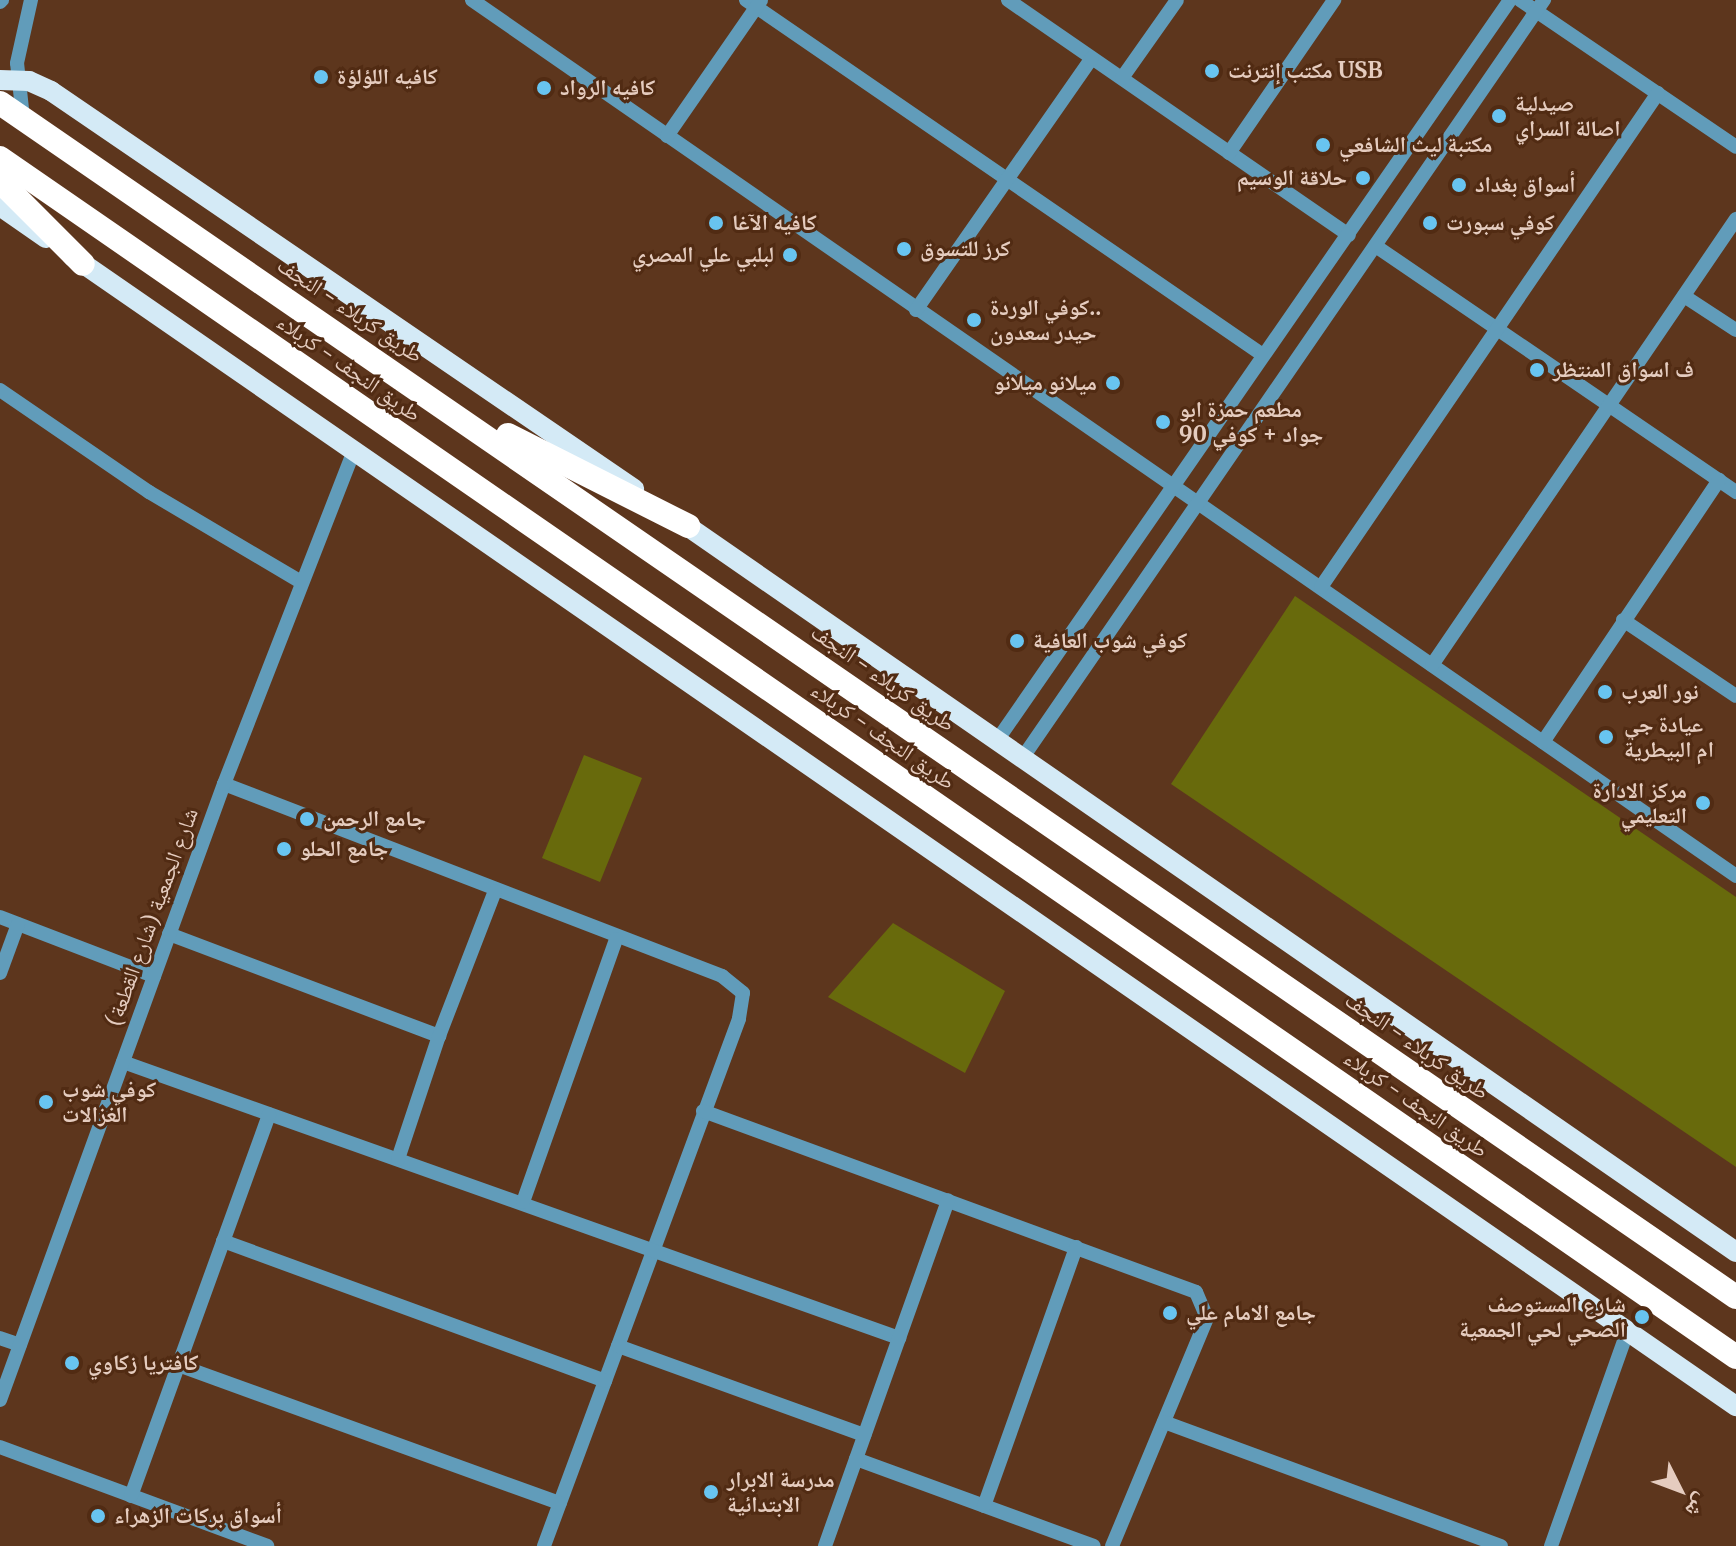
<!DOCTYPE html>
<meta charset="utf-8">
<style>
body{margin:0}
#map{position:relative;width:1736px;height:1546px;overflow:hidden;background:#5d361d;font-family:Merriweather,"Noto Naskh Arabic",serif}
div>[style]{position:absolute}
.green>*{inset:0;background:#686a0c}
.minor>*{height:14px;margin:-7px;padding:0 7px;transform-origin:7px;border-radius:7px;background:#619cba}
.major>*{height:20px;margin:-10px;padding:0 10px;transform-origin:10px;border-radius:10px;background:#d4eaf6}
.highway>*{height:24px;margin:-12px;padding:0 12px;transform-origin:12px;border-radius:12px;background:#fff}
.dots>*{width:22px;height:22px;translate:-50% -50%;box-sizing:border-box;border:4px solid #512b13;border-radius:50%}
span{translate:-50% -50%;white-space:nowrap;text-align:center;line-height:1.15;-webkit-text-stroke:6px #512b13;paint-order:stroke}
.poi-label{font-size:22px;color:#e5ccbf;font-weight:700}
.left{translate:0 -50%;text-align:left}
.right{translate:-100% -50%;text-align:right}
.street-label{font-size:22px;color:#e5ccbf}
.north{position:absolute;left:1640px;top:1450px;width:80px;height:80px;-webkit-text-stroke:6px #512b13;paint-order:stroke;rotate:132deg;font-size:22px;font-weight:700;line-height:32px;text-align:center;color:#e5ccbf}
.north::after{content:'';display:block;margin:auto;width:28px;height:36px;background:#e5ccbf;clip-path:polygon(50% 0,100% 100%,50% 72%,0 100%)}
</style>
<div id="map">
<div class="green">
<i style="clip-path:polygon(1295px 596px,1736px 897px,1736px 1167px,1171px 784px)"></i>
<i style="clip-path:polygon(584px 755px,642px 778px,600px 882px,542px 858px)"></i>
<i style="clip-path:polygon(893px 923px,1005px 991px,965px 1073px,828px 997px)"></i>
</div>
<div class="minor">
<i style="left:472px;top:0;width:1538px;rotate:34.72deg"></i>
<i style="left:746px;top:0;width:627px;rotate:34.48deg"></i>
<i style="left:1008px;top:0;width:414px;rotate:34.6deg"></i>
<i style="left:1520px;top:0;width:261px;rotate:34.2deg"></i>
<i style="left:0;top:2px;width:3px;rotate:-45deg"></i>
<i style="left:1122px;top:78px;width:95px;rotate:-54.8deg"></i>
<i style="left:23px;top:118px;width:55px;rotate:-96.2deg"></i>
<i style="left:17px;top:63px;width:65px;rotate:-77.5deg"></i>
<i style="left:667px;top:136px;width:165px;rotate:-55.3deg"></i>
<i style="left:1229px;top:153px;width:186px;rotate:-55.5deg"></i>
<i style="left:1377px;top:247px;width:435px;rotate:34.3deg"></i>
<i style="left:1684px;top:296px;width:62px;rotate:33.2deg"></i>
<i style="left:916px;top:310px;width:307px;rotate:-55.1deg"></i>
<i style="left:0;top:390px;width:181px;rotate:34.4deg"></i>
<i style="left:149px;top:492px;width:177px;rotate:30.6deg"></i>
<i style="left:1321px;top:587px;width:598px;rotate:-55.7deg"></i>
<i style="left:1623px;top:620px;width:136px;rotate:33.9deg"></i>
<i style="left:1432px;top:665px;width:540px;rotate:-55.72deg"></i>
<i style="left:996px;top:742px;width:903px;rotate:-55.29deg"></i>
<i style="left:1543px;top:742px;width:316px;rotate:-56.1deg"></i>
<i style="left:1021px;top:760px;width:923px;rotate:-55.47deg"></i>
<i style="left:224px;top:784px;width:534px;rotate:21.08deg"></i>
<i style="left:722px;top:976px;width:27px;rotate:39deg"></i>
<i style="left:743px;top:993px;width:26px;rotate:99deg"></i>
<i style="left:739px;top:1019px;width:562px;rotate:110.31deg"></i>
<i style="left:0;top:917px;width:165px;rotate:21deg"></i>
<i style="left:169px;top:934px;width:289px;rotate:20.7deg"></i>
<i style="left:439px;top:1036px;width:155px;rotate:-68.9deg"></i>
<i style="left:0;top:973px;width:52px;rotate:-69.8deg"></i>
<i style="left:123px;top:1062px;width:824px;rotate:19.58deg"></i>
<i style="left:703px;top:1111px;width:525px;rotate:20.16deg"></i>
<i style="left:1196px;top:1292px;width:28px;rotate:67deg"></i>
<i style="left:1207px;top:1318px;width:247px;rotate:112.6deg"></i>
<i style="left:398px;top:1159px;width:130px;rotate:-71.6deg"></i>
<i style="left:523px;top:1202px;width:279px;rotate:-70.5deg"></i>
<i style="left:223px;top:1241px;width:407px;rotate:20.1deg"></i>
<i style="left:0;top:1338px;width:21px;rotate:19deg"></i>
<i style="left:618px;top:1346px;width:262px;rotate:19.9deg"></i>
<i style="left:178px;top:1365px;width:406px;rotate:19.9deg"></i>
<i style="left:0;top:1400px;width:655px;rotate:-70.02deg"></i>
<i style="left:224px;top:784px;width:357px;rotate:-68.7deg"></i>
<i style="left:1164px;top:1422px;width:359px;rotate:20.2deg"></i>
<i style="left:0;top:1447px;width:285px;rotate:20.3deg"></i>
<i style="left:856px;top:1459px;width:253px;rotate:20.1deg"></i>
<i style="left:131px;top:1496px;width:406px;rotate:-70.1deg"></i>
<i style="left:984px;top:1506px;width:275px;rotate:-70.4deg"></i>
<i style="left:825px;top:1546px;width:367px;rotate:-70.4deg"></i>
<i style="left:1551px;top:1546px;width:227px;rotate:-70.4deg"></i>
</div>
<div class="major">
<i style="left:0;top:80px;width:29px;rotate:2deg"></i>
<i style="left:29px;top:81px;width:24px;rotate:24deg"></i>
<i style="left:51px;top:91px;width:706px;rotate:34.32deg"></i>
<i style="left:0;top:206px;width:56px;rotate:34.8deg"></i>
<i style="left:72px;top:256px;width:2023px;rotate:34.65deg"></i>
<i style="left:677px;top:519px;width:1288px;rotate:34.69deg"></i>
</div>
<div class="highway">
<i style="left:0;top:103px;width:2107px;rotate:34.52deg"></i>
<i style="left:0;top:158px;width:2110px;rotate:34.63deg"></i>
<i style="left:0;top:181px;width:117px;rotate:45deg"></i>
<i style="left:508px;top:435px;width:202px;rotate:26.8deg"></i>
</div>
<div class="dots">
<i style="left:1212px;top:71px;background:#68c4f0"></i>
<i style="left:321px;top:77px;background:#68c4f0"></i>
<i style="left:544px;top:88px;background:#68c4f0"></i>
<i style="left:1499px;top:116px;background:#68c4f0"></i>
<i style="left:1323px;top:145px;background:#68c4f0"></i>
<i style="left:1363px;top:178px;background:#68c4f0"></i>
<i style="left:1459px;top:185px;background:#68c4f0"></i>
<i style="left:716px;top:223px;background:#68c4f0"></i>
<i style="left:1430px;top:223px;background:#68c4f0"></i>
<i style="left:904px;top:249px;background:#68c4f0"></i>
<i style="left:790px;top:255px;background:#68c4f0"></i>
<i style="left:974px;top:320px;background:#68c4f0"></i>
<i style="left:1537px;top:370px;background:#68c4f0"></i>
<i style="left:1113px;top:383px;background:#68c4f0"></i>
<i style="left:1163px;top:422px;background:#68c4f0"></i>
<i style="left:1017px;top:641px;background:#68c4f0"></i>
<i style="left:1605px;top:692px;background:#68c4f0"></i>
<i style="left:1606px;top:737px;background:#68c4f0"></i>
<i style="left:1703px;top:803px;background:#68c4f0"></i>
<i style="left:307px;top:819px;background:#68c4f0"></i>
<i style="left:284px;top:849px;background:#68c4f0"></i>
<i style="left:46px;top:1102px;background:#68c4f0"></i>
<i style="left:1170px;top:1313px;background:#68c4f0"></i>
<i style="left:1642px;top:1317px;background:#68c4f0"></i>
<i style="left:72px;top:1363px;background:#68c4f0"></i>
<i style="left:711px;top:1492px;background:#68c4f0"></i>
<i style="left:98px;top:1516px;background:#68c4f0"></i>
</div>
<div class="poi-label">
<span class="left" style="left:1228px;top:71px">مكتب إنترنت USB</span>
<span class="left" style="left:337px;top:77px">كافيه اللؤلؤة</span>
<span class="left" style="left:560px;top:88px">كافيه الرواد</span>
<span class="left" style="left:1515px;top:116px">صيدلية<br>اصالة السراي</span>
<span class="left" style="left:1339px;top:145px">مكتبة ليث الشافعي</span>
<span class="right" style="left:1347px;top:178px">حلاقة الوسيم</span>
<span class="left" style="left:1475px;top:185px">أسواق بغداد</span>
<span class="left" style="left:732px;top:223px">كافيه الآغا</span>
<span class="left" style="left:1446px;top:223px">كوفي سبورت</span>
<span class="left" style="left:920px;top:249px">كرز للتسوق</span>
<span class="right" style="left:774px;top:255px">لبلبي علي المصري</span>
<span class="left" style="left:990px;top:320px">كوفي الوردة..<br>حيدر سعدون</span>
<span class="left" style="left:1553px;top:370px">ف اسواق المنتظر</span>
<span class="right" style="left:1097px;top:383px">ميلانو ميلانو</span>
<span class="left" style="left:1179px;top:422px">مطعم حمزة ابو<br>جواد + كوفي 90</span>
<span class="left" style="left:1033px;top:641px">كوفي شوب العافية</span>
<span class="left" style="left:1621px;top:692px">نور العرب</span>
<span class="left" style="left:1624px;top:737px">عيادة جي<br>ام البيطرية</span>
<span class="right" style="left:1687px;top:803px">مركز الادارة<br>التعليمي</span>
<span class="left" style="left:323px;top:819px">جامع الرحمن</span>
<span class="left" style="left:300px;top:849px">جامع الحلو</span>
<span class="left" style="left:62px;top:1102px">كوفي شوب<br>الغزالات</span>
<span class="right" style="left:1626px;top:1317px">شارع المستوصف<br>الصحي لحي الجمعية</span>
<span class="left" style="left:1186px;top:1313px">جامع الامام علي</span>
<span class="left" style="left:88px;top:1363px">كافتريا زكاوي</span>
<span class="left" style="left:727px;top:1492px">مدرسة الابرار<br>الابتدائية</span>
<span class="left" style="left:114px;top:1516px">أسواق بركات الزهراء</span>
</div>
<div class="street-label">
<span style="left:350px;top:310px;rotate:34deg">طريق کربلاء - النجف</span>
<span style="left:349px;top:368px;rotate:35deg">طريق النجف - کربلاء</span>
<span style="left:883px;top:678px;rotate:35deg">طريق کربلاء - النجف</span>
<span style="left:883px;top:736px;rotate:35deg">طريق النجف - کربلاء</span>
<span style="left:152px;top:917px;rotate:-70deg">شارع الجمعية (شارع القطعة)</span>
<span style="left:1417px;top:1046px;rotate:35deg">طريق کربلاء - النجف</span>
<span style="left:1416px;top:1104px;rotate:35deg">طريق النجف - کربلاء</span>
</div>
<div class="north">ش</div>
</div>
